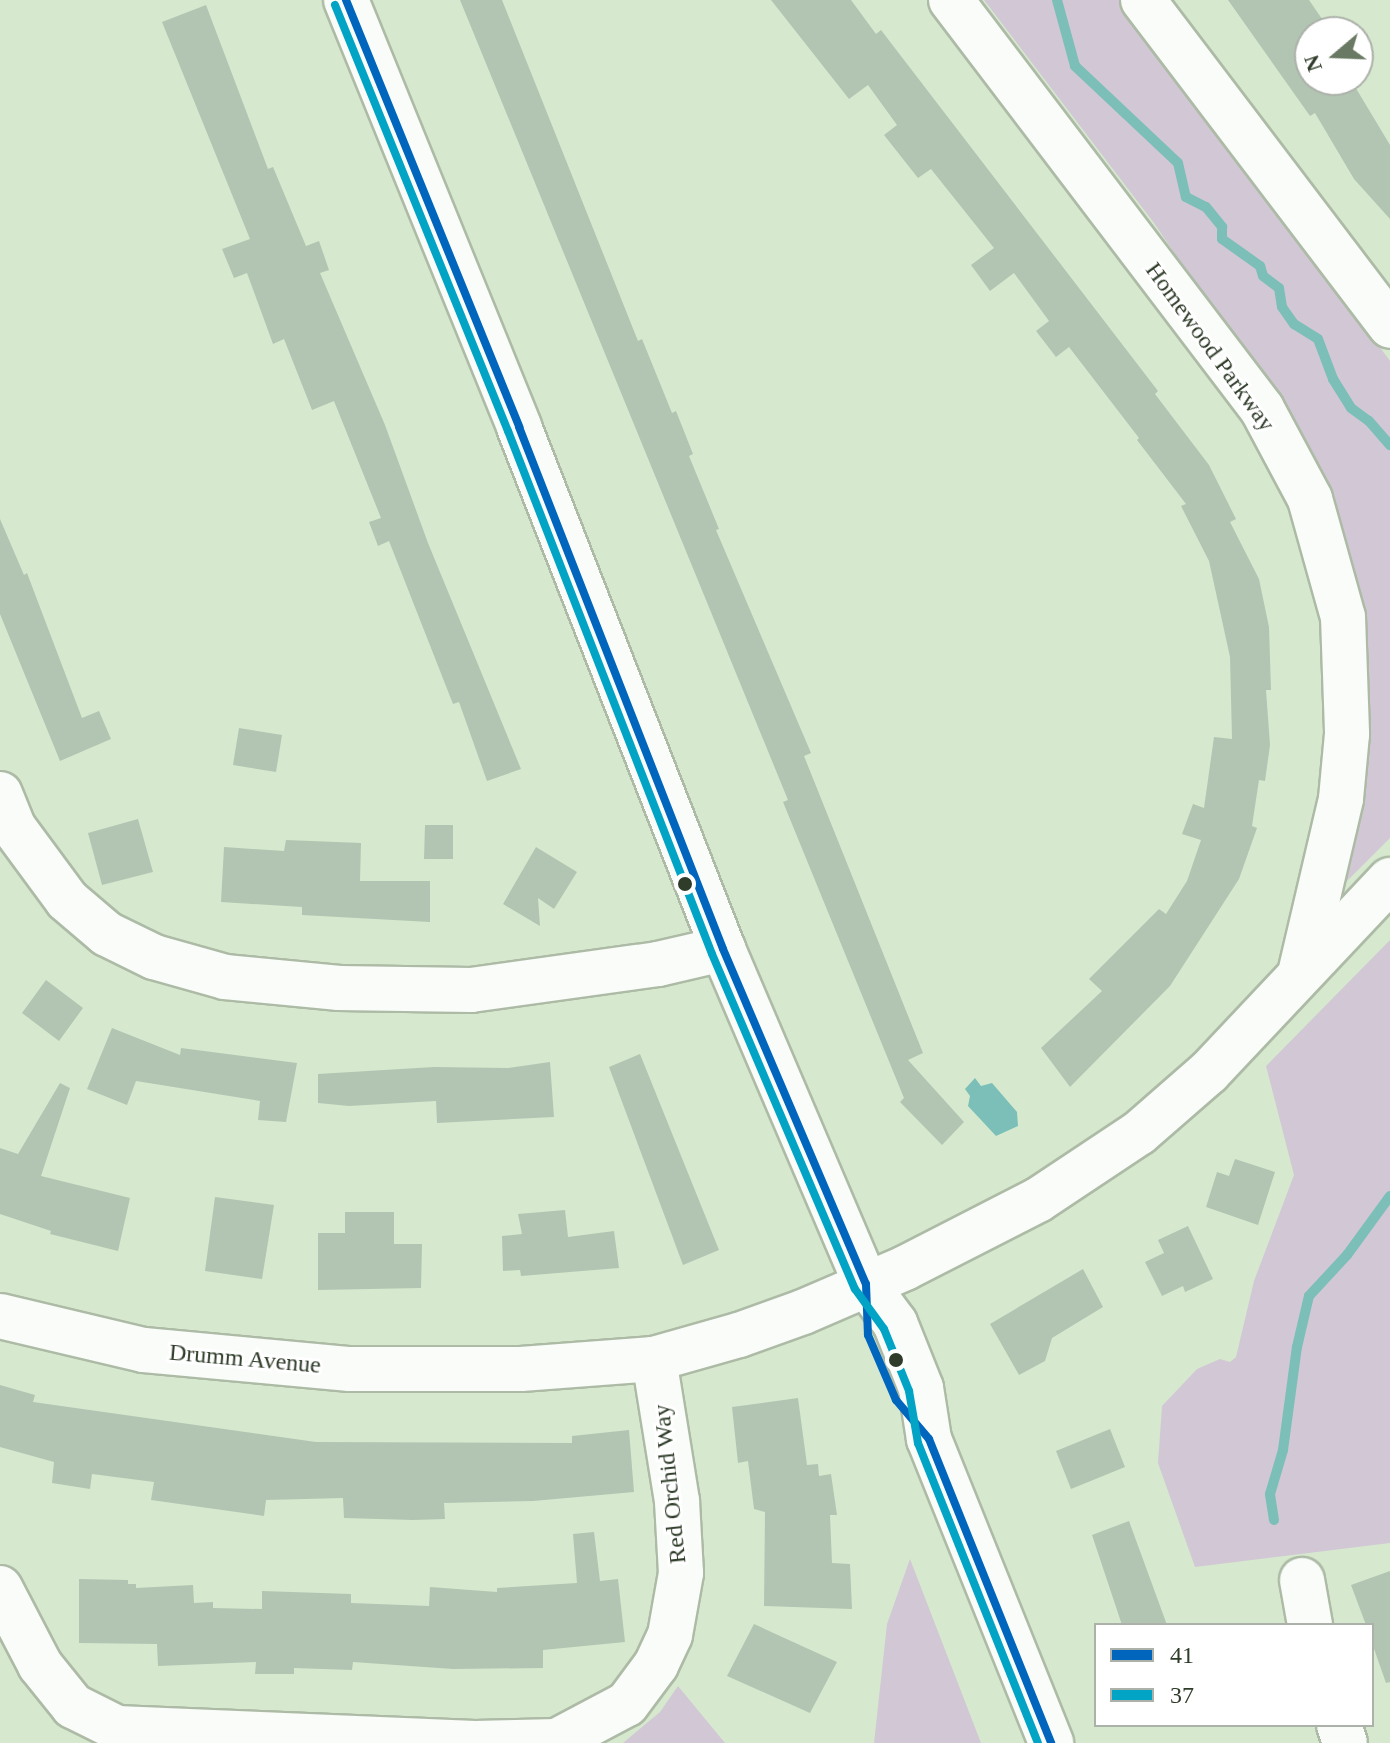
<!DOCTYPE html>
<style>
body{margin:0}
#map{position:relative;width:1390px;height:1743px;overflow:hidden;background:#d6e9ce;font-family:"Times New Roman",serif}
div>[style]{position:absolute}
.green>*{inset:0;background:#d2c7d5}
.water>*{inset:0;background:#7bbfb8}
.stream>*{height:10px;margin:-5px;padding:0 5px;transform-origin:5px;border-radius:5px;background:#7bbfb8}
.building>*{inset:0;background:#b1c5b2}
.roads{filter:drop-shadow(2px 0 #adbba6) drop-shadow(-2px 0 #adbba6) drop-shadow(0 2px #adbba6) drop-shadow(0 -2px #adbba6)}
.minor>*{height:44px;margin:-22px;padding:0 22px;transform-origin:22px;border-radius:22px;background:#f9fcf8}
.bus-1>*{height:8px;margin:-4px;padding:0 4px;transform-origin:4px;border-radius:4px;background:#0065bd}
.bus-2>*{height:8px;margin:-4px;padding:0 4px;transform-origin:4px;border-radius:4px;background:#02a4c6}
.dots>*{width:22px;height:22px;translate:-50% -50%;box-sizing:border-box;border:4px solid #fff;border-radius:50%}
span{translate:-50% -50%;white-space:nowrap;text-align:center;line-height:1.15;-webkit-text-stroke:6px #fff;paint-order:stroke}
.street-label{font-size:24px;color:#2f3c29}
.legend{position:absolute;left:1094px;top:1623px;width:280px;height:104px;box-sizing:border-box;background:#fff;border:2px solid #acb1a9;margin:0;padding:10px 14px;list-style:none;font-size:24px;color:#2f3c29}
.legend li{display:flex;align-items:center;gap:16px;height:40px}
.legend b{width:40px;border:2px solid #acb1a9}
.north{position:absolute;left:1294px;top:16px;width:80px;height:80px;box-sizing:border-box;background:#fff;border:2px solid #acb1a9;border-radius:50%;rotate:251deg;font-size:22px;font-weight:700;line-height:32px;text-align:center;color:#2f3c29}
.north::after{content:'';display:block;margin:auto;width:28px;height:36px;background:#697963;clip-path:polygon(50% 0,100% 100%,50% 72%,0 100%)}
</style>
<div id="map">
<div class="green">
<i style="clip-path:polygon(984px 0,1123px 0,1390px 361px,1390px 838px,1343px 885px,1366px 703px,1358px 586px,1313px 458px,1154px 223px)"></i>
<i style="clip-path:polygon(1390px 940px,1390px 1543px,1195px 1567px,1158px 1463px,1162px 1406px,1197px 1369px,1220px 1359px,1230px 1362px,1236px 1357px,1254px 1281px,1294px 1175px,1266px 1066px)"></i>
<i style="clip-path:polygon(910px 1559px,981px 1743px,874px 1743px,887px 1624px)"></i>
<i style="clip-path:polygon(678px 1686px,725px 1743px,623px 1743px,660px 1712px)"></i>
</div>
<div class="water">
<i style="clip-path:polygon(975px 1078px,981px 1086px,992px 1083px,1017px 1112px,1018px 1126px,996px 1136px,968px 1106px,970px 1096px,965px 1089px)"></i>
</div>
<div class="stream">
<i style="left:1057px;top:0;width:68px;rotate:74.7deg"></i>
<i style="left:1075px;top:66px;width:141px;rotate:43.3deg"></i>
<i style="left:1178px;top:163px;width:35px;rotate:77deg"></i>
<i style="left:1186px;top:197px;width:22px;rotate:27deg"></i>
<i style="left:1206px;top:207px;width:26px;rotate:51deg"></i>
<i style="left:1222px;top:227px;width:12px;rotate:90deg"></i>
<i style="left:1222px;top:239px;width:47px;rotate:35.4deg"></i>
<i style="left:1260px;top:266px;width:10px;rotate:73deg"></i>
<i style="left:1263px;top:276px;width:20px;rotate:37deg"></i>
<i style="left:1279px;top:288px;width:19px;rotate:81deg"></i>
<i style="left:1282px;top:307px;width:21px;rotate:55deg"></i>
<i style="left:1294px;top:324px;width:28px;rotate:32deg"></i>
<i style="left:1318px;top:339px;width:43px;rotate:69.4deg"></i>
<i style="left:1333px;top:379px;width:34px;rotate:58deg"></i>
<i style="left:1351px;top:408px;width:22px;rotate:36deg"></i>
<i style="left:1369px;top:421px;width:32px;rotate:49deg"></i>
<i style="left:1274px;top:1520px;width:26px;rotate:-99deg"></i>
<i style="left:1270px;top:1494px;width:46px;rotate:-73.5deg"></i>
<i style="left:1283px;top:1450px;width:104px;rotate:-82.3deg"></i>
<i style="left:1297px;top:1347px;width:52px;rotate:-76.8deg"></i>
<i style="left:1309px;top:1296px;width:56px;rotate:-47.2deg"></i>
<i style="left:1347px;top:1255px;width:73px;rotate:-53.9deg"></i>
</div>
<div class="building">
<i style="clip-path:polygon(460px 0,502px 0,638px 341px,642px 339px,672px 413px,676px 411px,693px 454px,689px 456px,719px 529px,716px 530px,811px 753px,804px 756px,923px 1053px,908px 1060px,964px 1122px,942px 1145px,900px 1102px,904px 1098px,783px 802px,788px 800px)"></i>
<i style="clip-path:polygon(771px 0,851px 0,876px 34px,881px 30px,1158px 391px,1155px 394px,1209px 465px,1236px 519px,1230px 522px,1259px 579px,1269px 627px,1271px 690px,1266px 690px,1270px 745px,1265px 781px,1259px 780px,1252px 826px,1257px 828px,1239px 879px,1170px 986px,1070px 1087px,1041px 1048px,1102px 991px,1089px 979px,1159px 909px,1166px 914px,1187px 881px,1201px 840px,1182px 834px,1193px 804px,1204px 808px,1214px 737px,1232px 739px,1230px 657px,1209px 561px,1181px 506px,1186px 504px,1137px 440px,1139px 438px,1069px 347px,1056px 357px,1036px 331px,1049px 321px,1014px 273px,990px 291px,971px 265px,994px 248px,931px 169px,918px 178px,884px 135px,897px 125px,868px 85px,849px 99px)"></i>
<i style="clip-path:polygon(1228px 0,1309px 0,1331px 32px,1310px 32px,1310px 80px,1358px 80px,1358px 70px,1364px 78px,1354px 85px,1390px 145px,1390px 219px,1354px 179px,1315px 113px,1310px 116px)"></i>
<i style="clip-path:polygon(206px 5px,268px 169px,273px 167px,306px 246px,319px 241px,329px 270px,320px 273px,385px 425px,428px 543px,521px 769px,487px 781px,459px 702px,453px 704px,389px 541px,378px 546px,369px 522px,381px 518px,334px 401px,312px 410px,284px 339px,273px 344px,247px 273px,234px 278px,222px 249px,250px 239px,162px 22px)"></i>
<i style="clip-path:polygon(0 519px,24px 575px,27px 573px,82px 718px,99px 711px,111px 739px,60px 761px,0 614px)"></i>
<i style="clip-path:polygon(239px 728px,282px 735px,276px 772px,233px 765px)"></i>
<i style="clip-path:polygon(138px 819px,153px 872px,102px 885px,88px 833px)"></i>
<i style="clip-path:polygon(425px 825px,453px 825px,453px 859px,424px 859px)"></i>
<i style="clip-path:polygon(286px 840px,361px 843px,360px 881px,430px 881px,430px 922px,302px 915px,302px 907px,221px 902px,224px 847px,284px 851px)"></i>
<i style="clip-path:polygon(536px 847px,577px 872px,554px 909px,538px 898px,540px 926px,503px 904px)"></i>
<i style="clip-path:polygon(46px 980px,83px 1008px,59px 1041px,22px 1013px)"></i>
<i style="clip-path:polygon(112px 1028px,180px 1055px,181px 1048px,297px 1063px,286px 1122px,258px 1120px,260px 1101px,136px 1081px,127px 1105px,87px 1089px)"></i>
<i style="clip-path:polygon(640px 1054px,719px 1250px,683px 1265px,609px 1067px)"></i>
<i style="clip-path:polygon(550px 1062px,554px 1117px,437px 1123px,436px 1101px,349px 1106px,318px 1103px,318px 1074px,434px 1067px,508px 1068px)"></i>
<i style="clip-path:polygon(60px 1083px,70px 1088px,41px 1176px,130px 1198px,118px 1251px,50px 1234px,51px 1231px,0 1214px,0 1148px,18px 1154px)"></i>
<i style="clip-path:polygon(1235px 1159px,1275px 1172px,1258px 1225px,1206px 1207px,1217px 1172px,1229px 1176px)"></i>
<i style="clip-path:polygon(215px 1197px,274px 1205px,262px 1279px,205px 1271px)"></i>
<i style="clip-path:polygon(565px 1210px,568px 1237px,614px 1231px,619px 1268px,521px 1276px,520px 1270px,503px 1271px,502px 1236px,522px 1234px,518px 1214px)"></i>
<i style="clip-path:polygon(345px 1212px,394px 1212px,394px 1244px,422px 1244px,421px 1288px,318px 1290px,318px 1233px,345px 1233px)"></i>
<i style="clip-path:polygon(1188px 1226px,1213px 1279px,1185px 1292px,1183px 1286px,1162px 1296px,1145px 1262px,1164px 1253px,1158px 1240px)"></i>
<i style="clip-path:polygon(1083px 1269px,1103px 1307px,1052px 1338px,1045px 1361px,1019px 1375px,990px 1324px)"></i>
<i style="clip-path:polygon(0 1385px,35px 1395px,33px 1402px,316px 1442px,572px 1443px,572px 1436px,629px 1430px,634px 1492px,533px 1501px,444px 1503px,445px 1519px,413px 1520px,344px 1518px,343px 1498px,266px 1500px,264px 1516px,151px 1500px,154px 1482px,92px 1474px,90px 1489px,52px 1483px,54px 1462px,0 1447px)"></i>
<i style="clip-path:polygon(798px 1398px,807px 1465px,818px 1464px,819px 1476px,831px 1474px,837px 1515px,830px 1515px,832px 1563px,850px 1564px,852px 1609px,764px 1606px,765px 1512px,754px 1509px,748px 1461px,738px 1463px,732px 1407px)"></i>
<i style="clip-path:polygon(1110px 1429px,1125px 1467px,1071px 1489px,1056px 1451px)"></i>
<i style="clip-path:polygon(1129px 1521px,1167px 1625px,1122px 1625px,1092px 1535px)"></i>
<i style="clip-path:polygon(594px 1532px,600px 1581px,618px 1579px,625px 1642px,543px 1650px,543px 1668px,453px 1669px,353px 1662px,352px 1670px,294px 1668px,294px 1674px,255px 1674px,256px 1662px,158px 1666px,157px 1644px,79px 1643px,79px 1579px,128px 1580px,128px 1584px,136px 1584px,136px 1588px,193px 1585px,194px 1603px,213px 1602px,213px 1608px,262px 1609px,262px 1591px,351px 1594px,351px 1603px,429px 1606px,430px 1587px,497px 1592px,497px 1588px,577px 1583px,573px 1534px)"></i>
<i style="clip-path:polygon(1390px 1571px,1390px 1682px,1386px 1683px,1372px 1643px,1372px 1625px,1366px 1625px,1351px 1585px)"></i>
<i style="clip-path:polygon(754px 1624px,837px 1662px,810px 1713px,727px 1676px)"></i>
</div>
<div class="roads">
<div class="minor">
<i style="left:346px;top:0;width:461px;rotate:67.9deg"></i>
<i style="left:519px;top:427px;width:560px;rotate:68.65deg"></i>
<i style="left:723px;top:949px;width:364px;rotate:66.9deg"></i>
<i style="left:866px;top:1284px;width:49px;rotate:53.4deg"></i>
<i style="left:895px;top:1323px;width:70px;rotate:68.2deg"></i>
<i style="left:921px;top:1388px;width:52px;rotate:81.1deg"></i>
<i style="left:929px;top:1439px;width:328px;rotate:68.1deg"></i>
<i style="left:951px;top:0;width:514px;rotate:52.75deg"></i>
<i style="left:1262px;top:409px;width:102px;rotate:61.9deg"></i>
<i style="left:1310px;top:499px;width:123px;rotate:74.4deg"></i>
<i style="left:1343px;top:617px;width:117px;rotate:88deg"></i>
<i style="left:1347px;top:734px;width:65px;rotate:95.3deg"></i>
<i style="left:1341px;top:799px;width:175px;rotate:103.2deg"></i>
<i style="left:1143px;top:0;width:409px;rotate:52.8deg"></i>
<i style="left:0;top:794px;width:37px;rotate:68deg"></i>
<i style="left:14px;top:828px;width:89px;rotate:53.6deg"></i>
<i style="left:67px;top:900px;width:52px;rotate:40.4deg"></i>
<i style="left:107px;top:934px;width:52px;rotate:26.1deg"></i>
<i style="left:154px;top:957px;width:74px;rotate:15.7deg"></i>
<i style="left:225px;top:977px;width:115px;rotate:5.5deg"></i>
<i style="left:339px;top:988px;width:132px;rotate:0.9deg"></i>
<i style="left:471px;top:990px;width:189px;rotate:-7.9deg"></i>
<i style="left:658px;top:964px;width:67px;rotate:-13deg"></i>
<i style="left:0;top:1316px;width:148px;rotate:13.3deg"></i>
<i style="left:144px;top:1350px;width:207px;rotate:5.3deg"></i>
<i style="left:350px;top:1369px;width:171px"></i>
<i style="left:521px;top:1369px;width:133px;rotate:-4.3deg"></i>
<i style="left:654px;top:1359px;width:88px;rotate:-15.8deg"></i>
<i style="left:739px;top:1335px;width:68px;rotate:-19.8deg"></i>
<i style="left:803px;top:1312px;width:111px;rotate:-23.3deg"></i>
<i style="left:905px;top:1268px;width:149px;rotate:-27.1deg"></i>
<i style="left:1038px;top:1200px;width:121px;rotate:-33.6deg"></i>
<i style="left:1139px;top:1133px;width:93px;rotate:-41.1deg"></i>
<i style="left:1209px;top:1072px;width:264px;rotate:-46.7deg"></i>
<i style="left:1302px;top:1580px;width:46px;rotate:79.9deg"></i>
<i style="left:0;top:1588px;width:87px;rotate:62.5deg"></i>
<i style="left:40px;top:1665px;width:53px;rotate:51.2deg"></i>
<i style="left:73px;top:1706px;width:49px;rotate:26.6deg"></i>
<i style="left:117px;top:1728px;width:358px;rotate:2.4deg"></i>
<i style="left:475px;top:1743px;width:82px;rotate:-1.4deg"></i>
<i style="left:557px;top:1741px;width:79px;rotate:-27.9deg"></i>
<i style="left:627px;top:1704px;width:49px;rotate:-53.4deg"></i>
<i style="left:656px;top:1665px;width:33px;rotate:-65deg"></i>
<i style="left:670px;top:1635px;width:63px;rotate:-79.9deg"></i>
<i style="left:681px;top:1573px;width:72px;rotate:-93.2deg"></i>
<i style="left:677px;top:1501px;width:144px;rotate:-99.2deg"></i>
<i style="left:1339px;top:1725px;width:19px;rotate:72deg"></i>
</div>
</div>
<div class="bus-1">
<i style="left:346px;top:0;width:461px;rotate:67.9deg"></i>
<i style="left:519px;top:427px;width:560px;rotate:68.65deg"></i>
<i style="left:723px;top:949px;width:364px;rotate:66.9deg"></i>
<i style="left:866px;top:1284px;width:51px;rotate:87.8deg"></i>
<i style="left:868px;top:1335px;width:71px;rotate:66.7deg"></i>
<i style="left:896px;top:1400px;width:51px;rotate:49.8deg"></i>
<i style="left:929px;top:1439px;width:328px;rotate:68.1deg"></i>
</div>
<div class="bus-2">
<i style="left:335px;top:5px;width:460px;rotate:67.9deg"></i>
<i style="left:508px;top:431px;width:561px;rotate:68.69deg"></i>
<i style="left:712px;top:954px;width:364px;rotate:66.9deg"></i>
<i style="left:855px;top:1289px;width:49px;rotate:54.1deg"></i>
<i style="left:884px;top:1329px;width:67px;rotate:68deg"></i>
<i style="left:909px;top:1391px;width:53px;rotate:80.2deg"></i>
<i style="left:918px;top:1443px;width:323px;rotate:68.2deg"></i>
</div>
<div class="dots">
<i style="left:685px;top:884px;background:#2f3c29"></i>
<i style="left:896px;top:1360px;background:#2f3c29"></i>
</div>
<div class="street-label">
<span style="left:1210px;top:347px;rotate:54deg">Homewood Parkway</span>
<span style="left:245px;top:1359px;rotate:5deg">Drumm Avenue</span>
<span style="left:670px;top:1484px;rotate:-96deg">Red Orchid Way</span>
</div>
<ul class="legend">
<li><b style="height:10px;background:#0065bd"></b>41</li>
<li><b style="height:10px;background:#02a4c6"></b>37</li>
</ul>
<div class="north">N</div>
</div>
